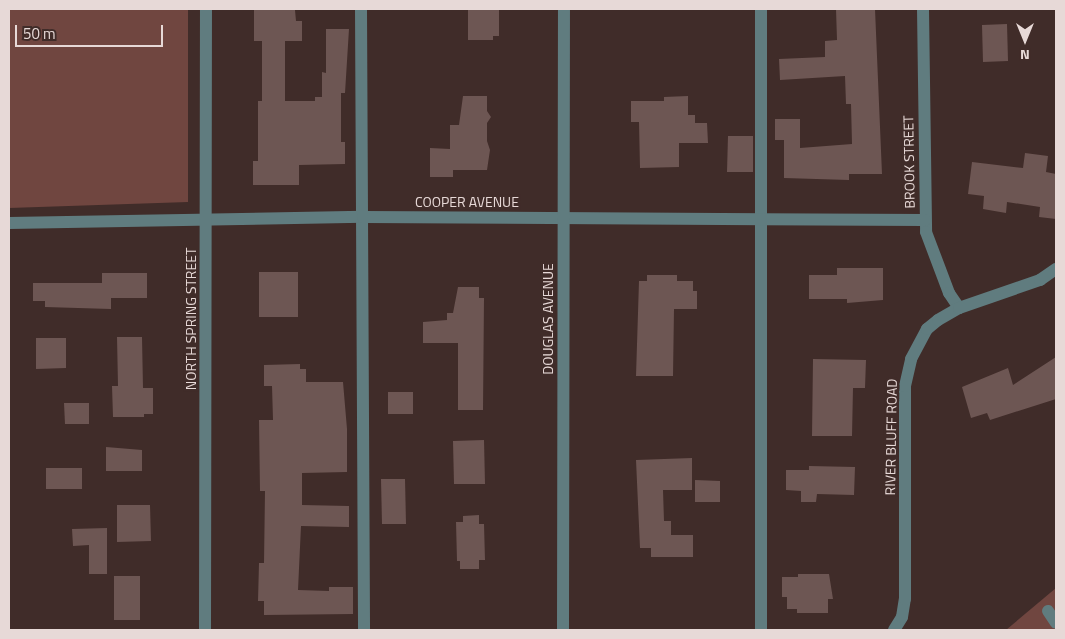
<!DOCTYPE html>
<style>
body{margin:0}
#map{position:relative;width:1065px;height:639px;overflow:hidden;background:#402c29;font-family:"Titillium Web",sans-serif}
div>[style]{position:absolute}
.green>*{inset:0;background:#704640}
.building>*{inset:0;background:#6d5653}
.minor>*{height:12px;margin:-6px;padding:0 6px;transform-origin:6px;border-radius:6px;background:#607c7f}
span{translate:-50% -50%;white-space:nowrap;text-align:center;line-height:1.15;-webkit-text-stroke:5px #402c29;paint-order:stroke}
.street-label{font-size:14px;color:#e7d9d7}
.frame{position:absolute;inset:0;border:10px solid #e7d9d7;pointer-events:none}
.north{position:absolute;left:1000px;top:15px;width:50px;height:50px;-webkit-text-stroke:4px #402c29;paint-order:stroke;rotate:180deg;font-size:14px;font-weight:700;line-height:20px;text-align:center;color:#e7d9d7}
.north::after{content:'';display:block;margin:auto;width:18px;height:22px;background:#e7d9d7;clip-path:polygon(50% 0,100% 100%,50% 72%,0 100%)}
.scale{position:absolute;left:15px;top:25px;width:148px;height:22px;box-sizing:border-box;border:2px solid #e7d9d7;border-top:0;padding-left:6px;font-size:15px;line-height:18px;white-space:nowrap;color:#e7d9d7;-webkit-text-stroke:4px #402c29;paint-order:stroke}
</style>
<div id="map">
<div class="green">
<i style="clip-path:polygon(9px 9px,188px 9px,188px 202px,9px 208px)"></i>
<i style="clip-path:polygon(1056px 588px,1056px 630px,1006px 630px)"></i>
</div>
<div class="building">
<i style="clip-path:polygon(836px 9px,875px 9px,882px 174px,849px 174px,849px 180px,784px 178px,784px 140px,775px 140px,775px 119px,800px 119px,800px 148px,852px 144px,851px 104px,846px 104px,845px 76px,780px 80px,779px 59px,825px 57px,825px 41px,837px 40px)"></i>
<i style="clip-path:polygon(254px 10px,295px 10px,296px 21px,302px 21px,302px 41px,285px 41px,285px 101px,315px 101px,315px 97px,322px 97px,322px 72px,326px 73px,326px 29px,349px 29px,345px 93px,341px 93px,341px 142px,345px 142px,345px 164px,299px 165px,299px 185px,253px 185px,253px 161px,258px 161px,258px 101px,262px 101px,262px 41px,254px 41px)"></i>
<i style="clip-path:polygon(468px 10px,499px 10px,499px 36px,493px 36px,493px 40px,468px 40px)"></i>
<i style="clip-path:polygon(1007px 24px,1008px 61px,983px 62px,982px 25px)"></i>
<i style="clip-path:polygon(463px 96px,487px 96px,487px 111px,491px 117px,487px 123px,487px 141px,490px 150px,487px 170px,453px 170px,453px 177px,430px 177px,430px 148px,450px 149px,450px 125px,459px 125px)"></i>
<i style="clip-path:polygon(688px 96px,688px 115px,695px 115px,695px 123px,707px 123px,708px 143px,679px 143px,679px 167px,640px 168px,639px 122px,631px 122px,631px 101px,664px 101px,664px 97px)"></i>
<i style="clip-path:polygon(728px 136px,753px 136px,753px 172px,727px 172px)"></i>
<i style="clip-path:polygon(1025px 153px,1048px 156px,1046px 172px,1056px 174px,1056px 219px,1039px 217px,1040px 207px,1007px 202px,1006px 213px,983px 209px,984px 196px,968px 194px,972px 162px,1023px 168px)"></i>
<i style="clip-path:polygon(837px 268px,883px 268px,883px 300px,847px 303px,847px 299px,809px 299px,809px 275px,837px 275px)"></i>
<i style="clip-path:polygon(259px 272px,298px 272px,298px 317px,259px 317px)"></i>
<i style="clip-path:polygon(102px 273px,147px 273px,147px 298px,111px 298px,111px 309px,45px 307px,45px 301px,33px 301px,33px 283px,102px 283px)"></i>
<i style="clip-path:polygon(647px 275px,677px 275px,677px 281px,693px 281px,693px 291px,697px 291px,697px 309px,674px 309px,673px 376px,636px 376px,639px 281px,647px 281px)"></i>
<i style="clip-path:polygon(458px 287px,479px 287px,479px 298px,484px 298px,483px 410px,458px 410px,458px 343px,423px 343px,423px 322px,447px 320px,447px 313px,453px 313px)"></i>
<i style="clip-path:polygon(117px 337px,142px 337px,143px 388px,153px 388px,153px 414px,144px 414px,144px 417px,113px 417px,112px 386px,118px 386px)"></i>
<i style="clip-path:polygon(36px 338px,66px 338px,66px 368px,36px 369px)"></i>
<i style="clip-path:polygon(1056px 357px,1056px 399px,990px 420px,987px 413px,971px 418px,962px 387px,1008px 368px,1013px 385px)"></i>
<i style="clip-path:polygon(813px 359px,866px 360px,865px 388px,853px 388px,852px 436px,812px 436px)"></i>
<i style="clip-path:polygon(300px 364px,300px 369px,306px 369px,306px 382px,343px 382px,347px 429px,347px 472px,302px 473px,302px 505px,349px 506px,349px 527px,301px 526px,298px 590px,329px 591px,329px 587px,353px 587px,353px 614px,264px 615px,264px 601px,258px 601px,259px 563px,264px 563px,265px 491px,260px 491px,259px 420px,273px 420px,272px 386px,264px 386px,264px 365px)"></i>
<i style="clip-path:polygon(388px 392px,413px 392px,413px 414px,388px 414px)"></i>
<i style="clip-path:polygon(64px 403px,89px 403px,89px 424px,65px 424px)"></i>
<i style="clip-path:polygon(484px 440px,485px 484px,454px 484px,453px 441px)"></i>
<i style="clip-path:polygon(106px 447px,142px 450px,142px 471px,106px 471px)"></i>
<i style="clip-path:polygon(692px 458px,692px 490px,663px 490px,664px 521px,671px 521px,671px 535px,693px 535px,693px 557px,651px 557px,651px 548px,640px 548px,636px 460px)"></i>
<i style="clip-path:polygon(809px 466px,855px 467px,854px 495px,817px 494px,816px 502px,801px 502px,801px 491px,786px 490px,786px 470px,809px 470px)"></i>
<i style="clip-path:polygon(46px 468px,82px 468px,82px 489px,46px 489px)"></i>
<i style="clip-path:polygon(381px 479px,405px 479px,406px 524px,382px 524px)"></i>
<i style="clip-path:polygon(695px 480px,720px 481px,720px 502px,695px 502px)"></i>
<i style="clip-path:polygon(117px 505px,150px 505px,151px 541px,117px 542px)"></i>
<i style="clip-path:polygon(479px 515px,479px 524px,484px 524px,485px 560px,479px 560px,479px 569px,460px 569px,460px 561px,457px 561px,456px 522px,463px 522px,463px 516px)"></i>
<i style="clip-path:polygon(107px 528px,107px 574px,89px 574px,89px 545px,73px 546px,72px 529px)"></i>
<i style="clip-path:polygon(798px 574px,829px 574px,833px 599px,828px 599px,828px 613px,797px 613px,797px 609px,787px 609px,787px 597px,782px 597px,782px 577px,798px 577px)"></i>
<i style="clip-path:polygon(114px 576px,140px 576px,140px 620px,114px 620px)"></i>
</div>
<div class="minor">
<i style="left:361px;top:9px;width:621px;rotate:89.72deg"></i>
<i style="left:761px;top:9px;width:621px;rotate:90deg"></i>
<i style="left:923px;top:9px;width:223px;rotate:89.2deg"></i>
<i style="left:926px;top:232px;width:65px;rotate:69.3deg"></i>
<i style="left:949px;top:293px;width:18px;rotate:56deg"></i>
<i style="left:9px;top:223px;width:354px;rotate:-1deg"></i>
<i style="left:363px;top:217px;width:562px;rotate:0.31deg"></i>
<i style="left:1048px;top:611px;width:14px;rotate:56deg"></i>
<i style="left:205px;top:630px;width:621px;rotate:-89.91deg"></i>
<i style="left:563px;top:630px;width:621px;rotate:-89.91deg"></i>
<i style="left:894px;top:630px;width:15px;rotate:-58deg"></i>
<i style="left:902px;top:617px;width:18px;rotate:-81deg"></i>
<i style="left:905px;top:599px;width:213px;rotate:-90deg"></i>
<i style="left:905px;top:386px;width:28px;rotate:-77deg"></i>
<i style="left:911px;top:359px;width:34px;rotate:-62deg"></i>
<i style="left:927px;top:329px;width:14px;rotate:-39deg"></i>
<i style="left:938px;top:320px;width:24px;rotate:-30deg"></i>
<i style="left:959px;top:308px;width:86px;rotate:-19.1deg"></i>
<i style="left:1040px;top:280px;width:19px;rotate:-35deg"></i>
</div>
<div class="street-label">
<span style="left:909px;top:162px;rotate:-91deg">BROOK STREET</span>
<span style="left:467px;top:202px">COOPER AVENUE</span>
<span style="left:191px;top:319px;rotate:-90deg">NORTH SPRING STREET</span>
<span style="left:548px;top:319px;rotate:-90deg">DOUGLAS AVENUE</span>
<span style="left:891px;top:437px;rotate:-89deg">RIVER BLUFF ROAD</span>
</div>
<div class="frame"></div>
<div class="north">N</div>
<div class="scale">50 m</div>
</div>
